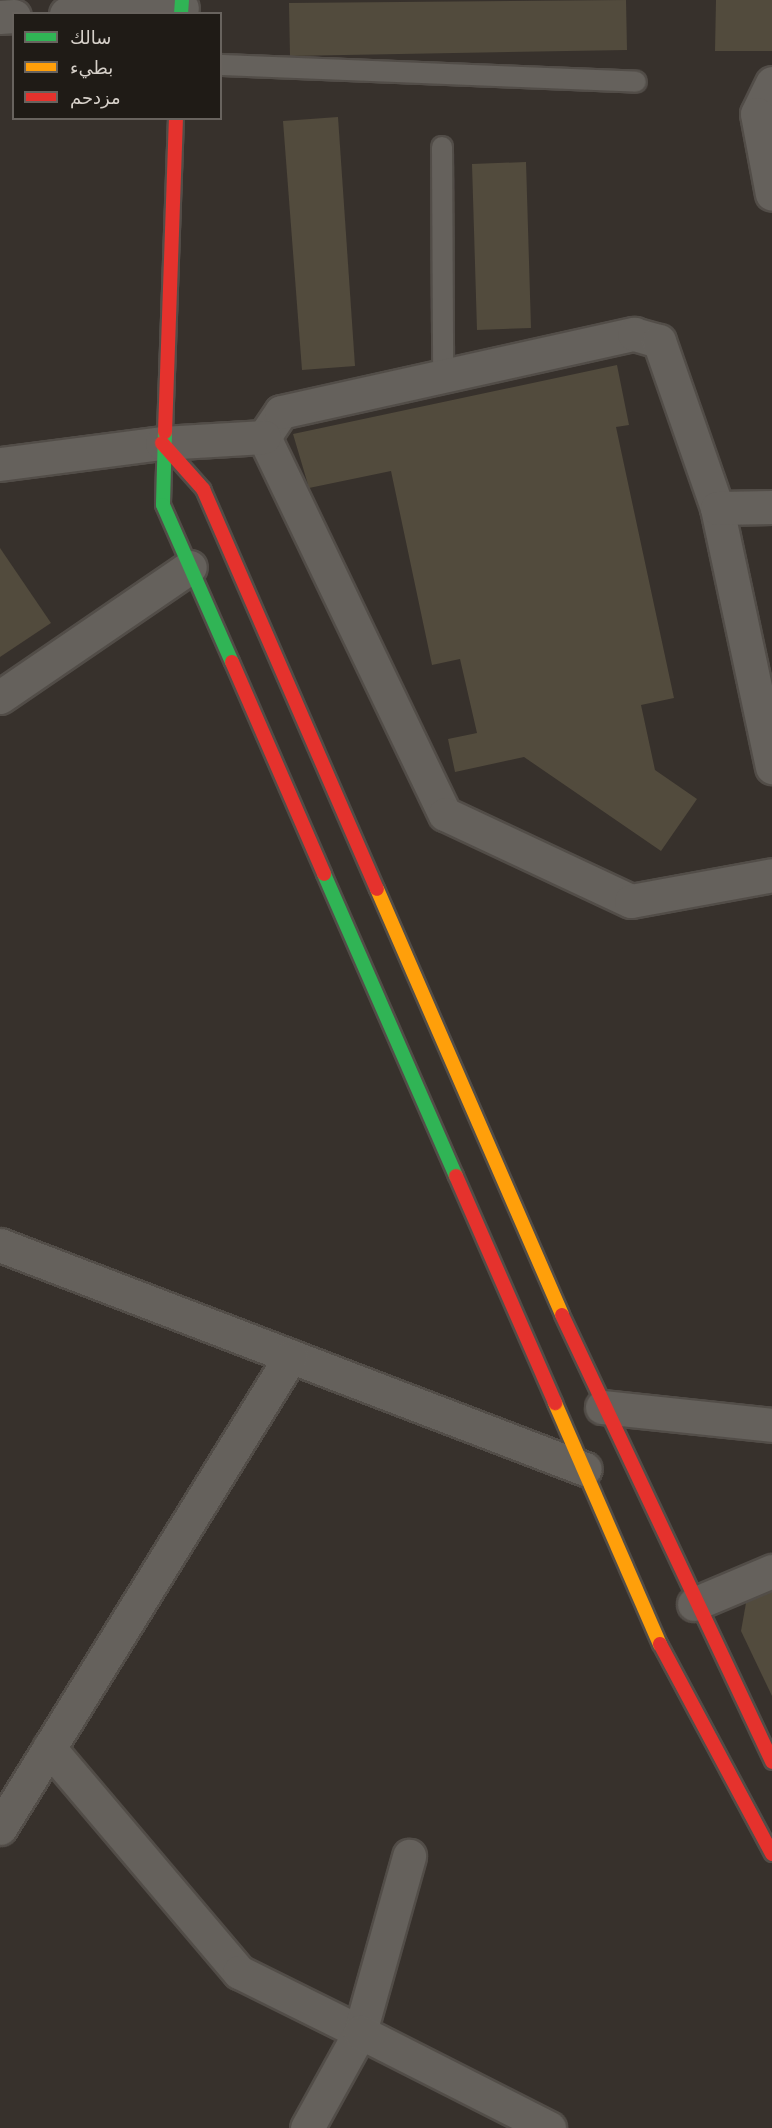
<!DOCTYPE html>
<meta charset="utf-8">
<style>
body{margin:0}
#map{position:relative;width:772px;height:2128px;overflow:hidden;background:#37312c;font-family:"DejaVu Sans",Cairo,sans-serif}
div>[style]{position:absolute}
.building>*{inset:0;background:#524b3d}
.roads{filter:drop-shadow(2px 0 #524d48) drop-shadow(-2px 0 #524d48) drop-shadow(0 2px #524d48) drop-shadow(0 -2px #524d48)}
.lane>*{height:20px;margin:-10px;padding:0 10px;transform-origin:10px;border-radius:10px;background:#65615c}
.street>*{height:33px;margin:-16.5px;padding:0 16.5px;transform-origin:16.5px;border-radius:16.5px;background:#65615c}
.fast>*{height:14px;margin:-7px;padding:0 7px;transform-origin:7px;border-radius:7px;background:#30b455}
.slow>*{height:14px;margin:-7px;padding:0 7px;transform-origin:7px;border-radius:7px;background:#ff9f0a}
.jam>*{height:14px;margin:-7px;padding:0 7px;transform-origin:7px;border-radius:7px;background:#e5322d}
span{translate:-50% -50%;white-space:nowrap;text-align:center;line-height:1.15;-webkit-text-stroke:4.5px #1f1b16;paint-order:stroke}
.legend{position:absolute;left:12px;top:12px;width:210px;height:108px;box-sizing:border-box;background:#1f1b16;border:2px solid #68635e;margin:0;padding:8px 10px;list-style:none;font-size:18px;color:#d6d0c9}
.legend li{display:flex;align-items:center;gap:12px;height:30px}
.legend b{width:30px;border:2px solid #68635e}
</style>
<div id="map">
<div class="building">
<i style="clip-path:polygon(626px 0,627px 50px,290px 56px,289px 3px)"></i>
<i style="clip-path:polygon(716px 0,772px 0,772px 51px,715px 51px)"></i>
<i style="clip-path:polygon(338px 117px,355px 366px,302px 370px,283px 121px)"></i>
<i style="clip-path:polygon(526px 162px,531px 328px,477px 330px,472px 164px)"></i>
<i style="clip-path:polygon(617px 365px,629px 425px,616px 427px,674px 698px,641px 705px,655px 770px,697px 799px,661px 851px,524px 757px,455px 772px,448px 739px,477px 733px,460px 659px,432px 665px,391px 471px,309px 488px,293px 434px)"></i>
<i style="clip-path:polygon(0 548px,51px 623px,0 657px)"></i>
<i style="clip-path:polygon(772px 1591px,772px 1696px,741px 1631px,746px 1603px)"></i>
</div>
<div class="roads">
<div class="lane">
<i style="left:220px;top:65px;width:416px;rotate:2.3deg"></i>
<i style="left:442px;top:147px;width:228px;rotate:89.7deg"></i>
</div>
<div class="street">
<i style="left:66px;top:14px;width:116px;rotate:-3deg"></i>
<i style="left:0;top:17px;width:14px;rotate:-4deg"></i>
<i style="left:772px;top:83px;width:34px;rotate:116deg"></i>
<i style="left:757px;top:114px;width:81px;rotate:79.4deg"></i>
<i style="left:264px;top:437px;width:30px;rotate:-56deg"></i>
<i style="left:281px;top:412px;width:362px;rotate:-12.5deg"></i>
<i style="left:634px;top:334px;width:26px;rotate:16deg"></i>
<i style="left:659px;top:341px;width:177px;rotate:70.8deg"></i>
<i style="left:717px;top:508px;width:265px;rotate:78deg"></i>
<i style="left:264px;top:437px;width:418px;rotate:64.4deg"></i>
<i style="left:445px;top:814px;width:205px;rotate:25.1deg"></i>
<i style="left:631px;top:901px;width:143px;rotate:-10.4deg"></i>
<i style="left:0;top:464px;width:163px;rotate:-7.4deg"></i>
<i style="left:162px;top:443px;width:102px;rotate:-3.4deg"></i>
<i style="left:717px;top:508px;width:55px;rotate:-1deg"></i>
<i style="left:0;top:697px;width:230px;rotate:-34.4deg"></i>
<i style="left:0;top:1245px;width:626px;rotate:20.95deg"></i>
<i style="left:602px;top:1407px;width:171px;rotate:6deg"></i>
<i style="left:694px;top:1604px;width:85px;rotate:-22.9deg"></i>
<i style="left:49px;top:1748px;width:294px;rotate:49.7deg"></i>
<i style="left:239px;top:1972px;width:135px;rotate:26.4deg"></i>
<i style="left:360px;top:2032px;width:183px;rotate:-74.4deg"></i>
<i style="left:0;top:1828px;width:554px;rotate:-58.35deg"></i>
<i style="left:307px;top:2128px;width:110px;rotate:-61.1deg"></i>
<i style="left:360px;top:2032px;width:212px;rotate:26.9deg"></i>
</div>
<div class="fast">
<i style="left:181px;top:14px;width:14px;rotate:-86deg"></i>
<i style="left:165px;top:432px;width:73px;rotate:91.6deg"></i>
<i style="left:163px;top:505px;width:171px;rotate:66.3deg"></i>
<i style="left:324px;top:874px;width:330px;rotate:66.4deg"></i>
</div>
<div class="slow">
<i style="left:377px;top:889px;width:464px;rotate:66.5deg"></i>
<i style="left:555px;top:1403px;width:263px;rotate:66.5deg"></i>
</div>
<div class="jam">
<i style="left:165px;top:432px;width:314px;rotate:-88deg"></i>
<i style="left:162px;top:443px;width:62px;rotate:48.3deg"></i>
<i style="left:203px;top:489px;width:436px;rotate:66.5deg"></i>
<i style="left:232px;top:662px;width:231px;rotate:66.5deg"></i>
<i style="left:456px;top:1176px;width:248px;rotate:66.4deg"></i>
<i style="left:562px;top:1315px;width:494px;rotate:64.8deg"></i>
<i style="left:660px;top:1644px;width:238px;rotate:61.9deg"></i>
</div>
</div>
<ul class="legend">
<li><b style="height:8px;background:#30b455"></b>سالك</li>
<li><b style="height:8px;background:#ff9f0a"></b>بطيء</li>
<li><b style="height:8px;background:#e5322d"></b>مزدحم</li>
</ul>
</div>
